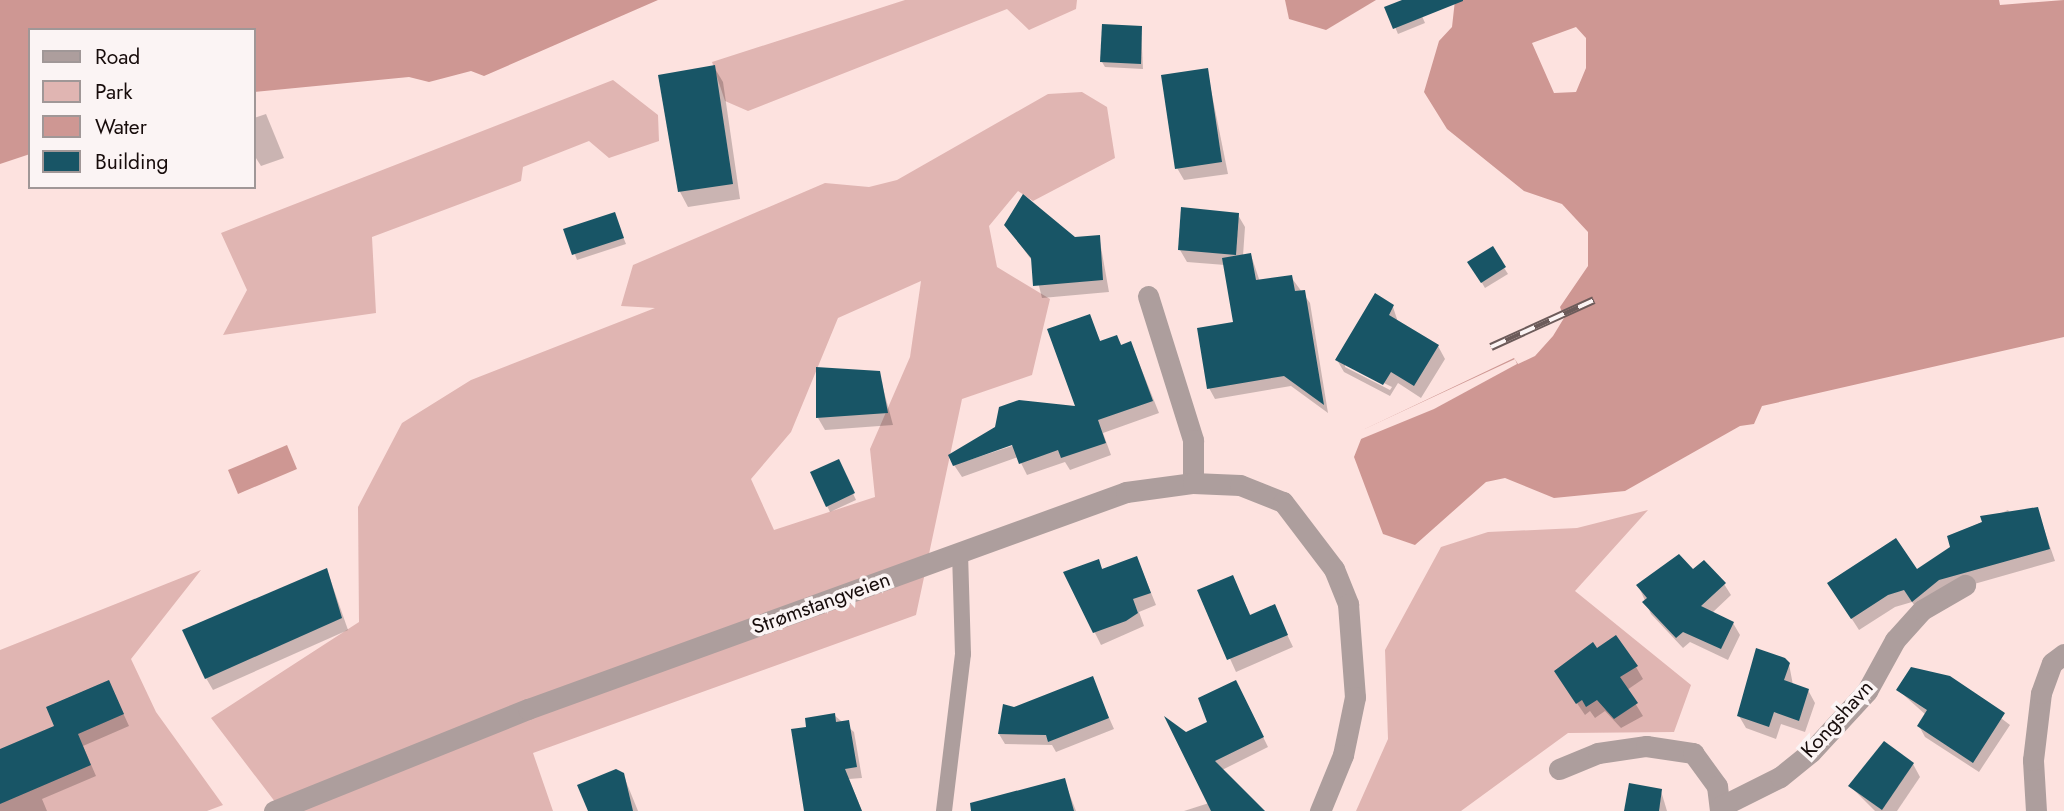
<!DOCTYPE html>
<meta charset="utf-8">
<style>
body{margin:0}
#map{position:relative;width:2064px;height:811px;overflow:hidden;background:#fde2df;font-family:Jost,sans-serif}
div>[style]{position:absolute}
.green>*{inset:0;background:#e0b5b2}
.water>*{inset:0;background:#ce9793}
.pier>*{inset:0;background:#fde2df}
.shadow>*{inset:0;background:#0003}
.building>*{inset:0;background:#185566}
.lane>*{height:16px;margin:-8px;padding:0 8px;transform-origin:8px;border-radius:8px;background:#ad9e9d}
.street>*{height:21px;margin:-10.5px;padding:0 10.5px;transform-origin:10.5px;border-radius:10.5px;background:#ad9e9d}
.rail>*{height:8px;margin-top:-4px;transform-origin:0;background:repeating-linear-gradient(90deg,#fbf4f4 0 16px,#6c5b5a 0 32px);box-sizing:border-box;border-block:2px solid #6c5b5a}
span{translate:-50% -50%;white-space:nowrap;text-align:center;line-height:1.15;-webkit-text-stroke:7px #fbf4f4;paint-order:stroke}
.street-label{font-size:21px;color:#170c0b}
.legend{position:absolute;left:28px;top:28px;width:228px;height:161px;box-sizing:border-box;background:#fbf4f4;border:2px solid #a09797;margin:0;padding:9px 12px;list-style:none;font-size:21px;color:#170c0b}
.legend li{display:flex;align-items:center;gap:14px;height:35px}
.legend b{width:35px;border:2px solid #a09797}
</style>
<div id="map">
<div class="green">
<i style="clip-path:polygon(905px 0,1077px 0,1076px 9px,1029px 30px,1007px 9px,748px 111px,725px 101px,712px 62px)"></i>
<i style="clip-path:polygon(613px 80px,658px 115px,659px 141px,609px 158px,589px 141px,523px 167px,521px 181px,372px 237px,376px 313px,223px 335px,247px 290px,221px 233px)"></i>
<i style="clip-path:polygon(evenodd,1082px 92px,1107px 107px,1115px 158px,1033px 201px,1018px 191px,989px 226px,997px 267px,1050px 299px,1032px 375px,962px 399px,916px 615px,533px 753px,553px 811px,282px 811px,211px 718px,359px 622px,358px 507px,402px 423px,471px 380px,655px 308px,621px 306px,633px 265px,825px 183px,869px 187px,897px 180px,1048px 94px,1082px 92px,921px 281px,910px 357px,870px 449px,875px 497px,774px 530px,751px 479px,791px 432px,838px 318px,921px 281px)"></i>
<i style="clip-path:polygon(1648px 510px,1575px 591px,1691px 685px,1674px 732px,1568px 733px,1461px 811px,1356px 811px,1388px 739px,1385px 650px,1441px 547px,1488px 532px,1577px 528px)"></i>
<i style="clip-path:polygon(201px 570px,131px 659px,156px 712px,223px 805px,207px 811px,0 811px,0 650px)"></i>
</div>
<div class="water">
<i style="clip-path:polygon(0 0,658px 0,484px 76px,471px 71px,429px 82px,409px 77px,254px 92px,254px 30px,30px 30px,30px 154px,0 164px)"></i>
<i style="clip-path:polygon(1285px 0,1376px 0,1326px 30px,1289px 19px)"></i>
<i style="clip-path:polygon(evenodd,1455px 0,1999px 0,2000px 5px,2064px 0,2064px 337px,1762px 406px,1754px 424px,1740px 426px,1625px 491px,1554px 498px,1505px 478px,1486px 482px,1415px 545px,1383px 534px,1354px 457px,1365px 429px,1514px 358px,1518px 364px,1535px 356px,1553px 336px,1564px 318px,1560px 307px,1588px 266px,1588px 232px,1562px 204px,1524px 191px,1447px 129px,1424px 92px,1439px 41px,1452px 27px,1455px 0,1576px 27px,1586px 38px,1586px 68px,1576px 92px,1554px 93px,1532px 43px,1576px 27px)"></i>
<i style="clip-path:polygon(287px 445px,297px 469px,238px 494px,228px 470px)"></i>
</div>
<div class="pier">
<i style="clip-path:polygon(1515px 359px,1517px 364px,1434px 409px,1356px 441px,1360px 431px)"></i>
</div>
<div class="shadow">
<i style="clip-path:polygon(1407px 0,1415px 0,1425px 23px,1398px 34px,1387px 8px)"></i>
<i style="clip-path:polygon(1141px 27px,1143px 69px,1105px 67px,1102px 62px)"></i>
<i style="clip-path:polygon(714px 67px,723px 82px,740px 199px,688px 207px,680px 192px)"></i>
<i style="clip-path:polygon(1207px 70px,1228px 174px,1184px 180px,1177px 168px)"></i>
<i style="clip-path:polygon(266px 114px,284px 158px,261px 166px,254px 155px,254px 118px)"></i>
<i style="clip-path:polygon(614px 214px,626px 244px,577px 260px,566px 230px)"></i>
<i style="clip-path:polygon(1238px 215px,1245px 227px,1243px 256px,1251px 255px,1260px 282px,1291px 277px,1310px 303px,1328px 413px,1291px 386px,1215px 399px,1209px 388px,1235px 324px,1225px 265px,1187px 262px,1180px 250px)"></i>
<i style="clip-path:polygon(1006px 225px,1074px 238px,1099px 236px,1109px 292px,1042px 298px,1033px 262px)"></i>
<i style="clip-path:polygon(1492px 249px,1508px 274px,1485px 288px,1470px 263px)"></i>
<i style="clip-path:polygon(evenodd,1393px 307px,1398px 322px,1438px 346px,1445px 359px,1421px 398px,1398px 383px,1390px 396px,1344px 372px,1337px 360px,1393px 307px,1345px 364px,1392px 387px,1390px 390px,1345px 367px,1345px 364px)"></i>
<i style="clip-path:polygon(evenodd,1089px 316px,1101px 343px,1117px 337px,1122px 346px,1131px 343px,1159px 413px,1103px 433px,1111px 455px,1070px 470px,1065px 462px,1027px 475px,1018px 457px,962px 477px,954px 465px,1077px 408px,1089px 316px,1020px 440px,1021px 443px,966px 461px,973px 457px,1020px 440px)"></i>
<i style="clip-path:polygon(879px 373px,893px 425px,825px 430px,818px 418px)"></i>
<i style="clip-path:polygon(841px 467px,856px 500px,830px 512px,827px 506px)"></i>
<i style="clip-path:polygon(2037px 509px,2055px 561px,1946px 592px,1920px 613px,1912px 602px,1895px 607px,1859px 630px,1837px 596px,1916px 571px,1952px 548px,1949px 537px,2008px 510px,2012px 516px)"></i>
<i style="clip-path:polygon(1137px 558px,1156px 605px,1139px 612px,1144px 626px,1101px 645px,1065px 573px,1098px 561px,1103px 570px)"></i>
<i style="clip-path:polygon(327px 570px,348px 630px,213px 690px,206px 678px)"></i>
<i style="clip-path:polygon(1693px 571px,1724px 584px,1731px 595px,1712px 613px,1733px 623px,1740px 635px,1728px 660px,1690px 642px,1683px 648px,1651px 614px,1638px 585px)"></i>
<i style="clip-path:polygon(1232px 577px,1251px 616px,1274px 607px,1293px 647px,1236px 672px,1199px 590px)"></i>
<i style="clip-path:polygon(1597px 650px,1636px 667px,1643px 679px,1627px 690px,1643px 716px,1621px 728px,1605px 711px,1595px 718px,1590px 711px,1585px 715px,1564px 684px)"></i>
<i style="clip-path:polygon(1789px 664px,1793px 685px,1808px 690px,1815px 703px,1805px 732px,1781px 724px,1776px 739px,1746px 728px,1739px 716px)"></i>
<i style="clip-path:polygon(1949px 678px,2010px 725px,1979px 772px,1925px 737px,1919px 726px,1926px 715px,1898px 690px)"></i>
<i style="clip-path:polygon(1092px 679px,1114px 729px,1056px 752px,1052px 745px,1005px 744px,999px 734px,1014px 709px)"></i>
<i style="clip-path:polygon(109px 682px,129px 726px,83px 746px,96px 776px,42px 799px,47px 811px,0 811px,0 751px,56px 727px)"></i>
<i style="clip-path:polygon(1241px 692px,1268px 747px,1222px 770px,1262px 811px,1184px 811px,1209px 803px,1186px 734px,1210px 722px)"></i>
<i style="clip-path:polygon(834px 715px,854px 732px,862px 778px,849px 779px,862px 811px,805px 811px,808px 728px)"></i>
<i style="clip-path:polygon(1913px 764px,1920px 777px,1897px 811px,1875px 811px,1850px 786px)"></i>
<i style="clip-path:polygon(623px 774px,638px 811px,590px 811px)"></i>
<i style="clip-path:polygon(1064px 780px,1076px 811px,995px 811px)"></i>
<i style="clip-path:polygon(1661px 791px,1667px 811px,1624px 811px)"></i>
</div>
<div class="building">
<i style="clip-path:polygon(1402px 0,1463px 0,1463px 1px,1393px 29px,1384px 7px)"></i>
<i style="clip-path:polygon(1102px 24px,1142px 26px,1141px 64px,1100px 62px)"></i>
<i style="clip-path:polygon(715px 65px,733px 184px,678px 192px,658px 75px)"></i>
<i style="clip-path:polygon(1208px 68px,1222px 162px,1175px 169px,1161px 75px)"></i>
<i style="clip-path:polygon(1023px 194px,1075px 237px,1100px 235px,1103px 280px,1033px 286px,1031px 258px,1004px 225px)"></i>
<i style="clip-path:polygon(1181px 207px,1239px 213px,1236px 255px,1178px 250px)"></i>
<i style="clip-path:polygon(615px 212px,624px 238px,572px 255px,563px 229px)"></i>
<i style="clip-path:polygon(1493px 246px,1506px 267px,1481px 283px,1467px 262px)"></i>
<i style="clip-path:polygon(1251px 253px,1256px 280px,1292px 275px,1295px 291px,1305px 290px,1324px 405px,1284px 376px,1207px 389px,1197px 328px,1233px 322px,1222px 258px)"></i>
<i style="clip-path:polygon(1375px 293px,1394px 305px,1389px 315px,1439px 345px,1414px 386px,1391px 372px,1383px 385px,1335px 360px)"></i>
<i style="clip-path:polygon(1090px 314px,1100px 341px,1117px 335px,1121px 345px,1131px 341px,1153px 401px,1098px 420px,1106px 443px,1061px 458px,1058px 450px,1019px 464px,1012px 445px,953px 466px,948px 455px,995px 427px,999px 407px,1019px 400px,1075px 406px,1047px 329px)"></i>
<i style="clip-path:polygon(816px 367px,880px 371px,888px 413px,816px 418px)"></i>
<i style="clip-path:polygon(839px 459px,855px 493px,826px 507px,810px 472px)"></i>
<i style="clip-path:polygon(2038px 507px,2050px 549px,1939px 580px,1912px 602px,1904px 590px,1888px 595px,1851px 619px,1827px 583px,1896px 538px,1917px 569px,1950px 547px,1947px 536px,1982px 522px,1980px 516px)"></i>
<i style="clip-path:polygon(1679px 554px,1693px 569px,1704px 560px,1726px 583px,1701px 606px,1734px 622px,1721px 649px,1683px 632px,1676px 638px,1642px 602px,1647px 598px,1636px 585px)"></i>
<i style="clip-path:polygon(1137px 556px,1151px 593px,1133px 599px,1138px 613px,1126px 621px,1093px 633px,1063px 572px,1099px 559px,1102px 569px)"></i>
<i style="clip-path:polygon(327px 568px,342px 618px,205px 679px,182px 630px)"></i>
<i style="clip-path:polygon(1233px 575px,1250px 615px,1275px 604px,1288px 635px,1227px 660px,1197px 590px)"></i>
<i style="clip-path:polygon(1616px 635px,1638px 666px,1620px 677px,1638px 703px,1614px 719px,1597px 700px,1586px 707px,1582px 700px,1576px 704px,1554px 671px,1593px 642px,1597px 648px)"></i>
<i style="clip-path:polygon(1756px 648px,1785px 658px,1790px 663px,1784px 680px,1809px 689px,1799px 721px,1774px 712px,1769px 727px,1737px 716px)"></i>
<i style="clip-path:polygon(1911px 667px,1950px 676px,2005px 713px,1973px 763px,1917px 726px,1927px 710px,1896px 690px)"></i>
<i style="clip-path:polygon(1093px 676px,1109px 718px,1048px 742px,1046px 735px,998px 734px,1003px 704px,1014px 707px)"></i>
<i style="clip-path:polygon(109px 680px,124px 714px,78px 734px,91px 765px,0 804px,0 749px,54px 726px,46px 707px)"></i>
<i style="clip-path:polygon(1236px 680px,1264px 737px,1215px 761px,1265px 811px,1211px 811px,1164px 716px,1186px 732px,1207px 722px,1198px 698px)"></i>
<i style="clip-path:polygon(835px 713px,836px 722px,849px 720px,857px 767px,845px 769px,862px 811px,804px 811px,791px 729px,806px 727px,805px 718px)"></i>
<i style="clip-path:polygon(1884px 741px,1914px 763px,1882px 810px,1848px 786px)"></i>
<i style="clip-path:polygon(616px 769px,624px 773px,633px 811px,588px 811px,577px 785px)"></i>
<i style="clip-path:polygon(1065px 778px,1074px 811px,971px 811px,970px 803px)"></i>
<i style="clip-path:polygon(1629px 783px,1662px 789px,1659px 811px,1624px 811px)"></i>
</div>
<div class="lane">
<i style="left:944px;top:811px;width:158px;rotate:-83.1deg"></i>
<i style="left:963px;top:654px;width:100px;rotate:-91.7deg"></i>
</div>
<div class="street">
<i style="left:1148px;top:296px;width:151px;rotate:72.6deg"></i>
<i style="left:1193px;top:440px;width:43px;rotate:90deg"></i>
<i style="left:1559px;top:769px;width:42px;rotate:-22.3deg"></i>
<i style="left:1598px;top:753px;width:49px;rotate:-8.3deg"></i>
<i style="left:1646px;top:746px;width:48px;rotate:8.5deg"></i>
<i style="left:1693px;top:753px;width:41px;rotate:54deg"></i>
<i style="left:1717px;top:786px;width:25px;rotate:83deg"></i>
<i style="left:1720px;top:807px;width:67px;rotate:-26.6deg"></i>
<i style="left:1780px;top:777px;width:40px;rotate:-39deg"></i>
<i style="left:1811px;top:752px;width:83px;rotate:-47.4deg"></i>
<i style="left:1867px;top:691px;width:58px;rotate:-61.2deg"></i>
<i style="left:1895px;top:640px;width:40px;rotate:-48deg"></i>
<i style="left:1922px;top:610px;width:50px;rotate:-30.2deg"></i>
<i style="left:274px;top:811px;width:274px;rotate:-21.9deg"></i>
<i style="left:528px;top:709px;width:636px;rotate:-19.94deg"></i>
<i style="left:1126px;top:492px;width:68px;rotate:-7.7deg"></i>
<i style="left:1193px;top:483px;width:47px;rotate:2.4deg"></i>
<i style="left:1240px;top:485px;width:46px;rotate:21.6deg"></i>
<i style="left:1283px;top:502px;width:84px;rotate:52.7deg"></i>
<i style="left:1334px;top:569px;width:38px;rotate:68deg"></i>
<i style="left:1348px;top:604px;width:93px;rotate:85.7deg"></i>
<i style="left:1355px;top:697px;width:59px;rotate:101.7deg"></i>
<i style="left:1343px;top:755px;width:61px;rotate:112.3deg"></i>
<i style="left:2036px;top:811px;width:51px;rotate:-93.4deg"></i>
<i style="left:2033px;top:760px;width:67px;rotate:-83.2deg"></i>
<i style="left:2041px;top:693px;width:32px;rotate:-70deg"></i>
<i style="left:2052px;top:663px;width:15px;rotate:-37deg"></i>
</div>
<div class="rail">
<i style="left:1491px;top:347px;width:113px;rotate:-24.5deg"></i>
</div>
<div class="street-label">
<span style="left:821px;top:603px;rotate:-20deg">Strømstangveien</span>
<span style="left:1837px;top:719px;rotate:-48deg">Kongshavn</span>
</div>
<ul class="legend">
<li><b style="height:9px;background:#ad9e9d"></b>Road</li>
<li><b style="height:19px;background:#e0b5b2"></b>Park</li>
<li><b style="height:19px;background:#ce9793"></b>Water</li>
<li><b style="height:19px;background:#185566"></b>Building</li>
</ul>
</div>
